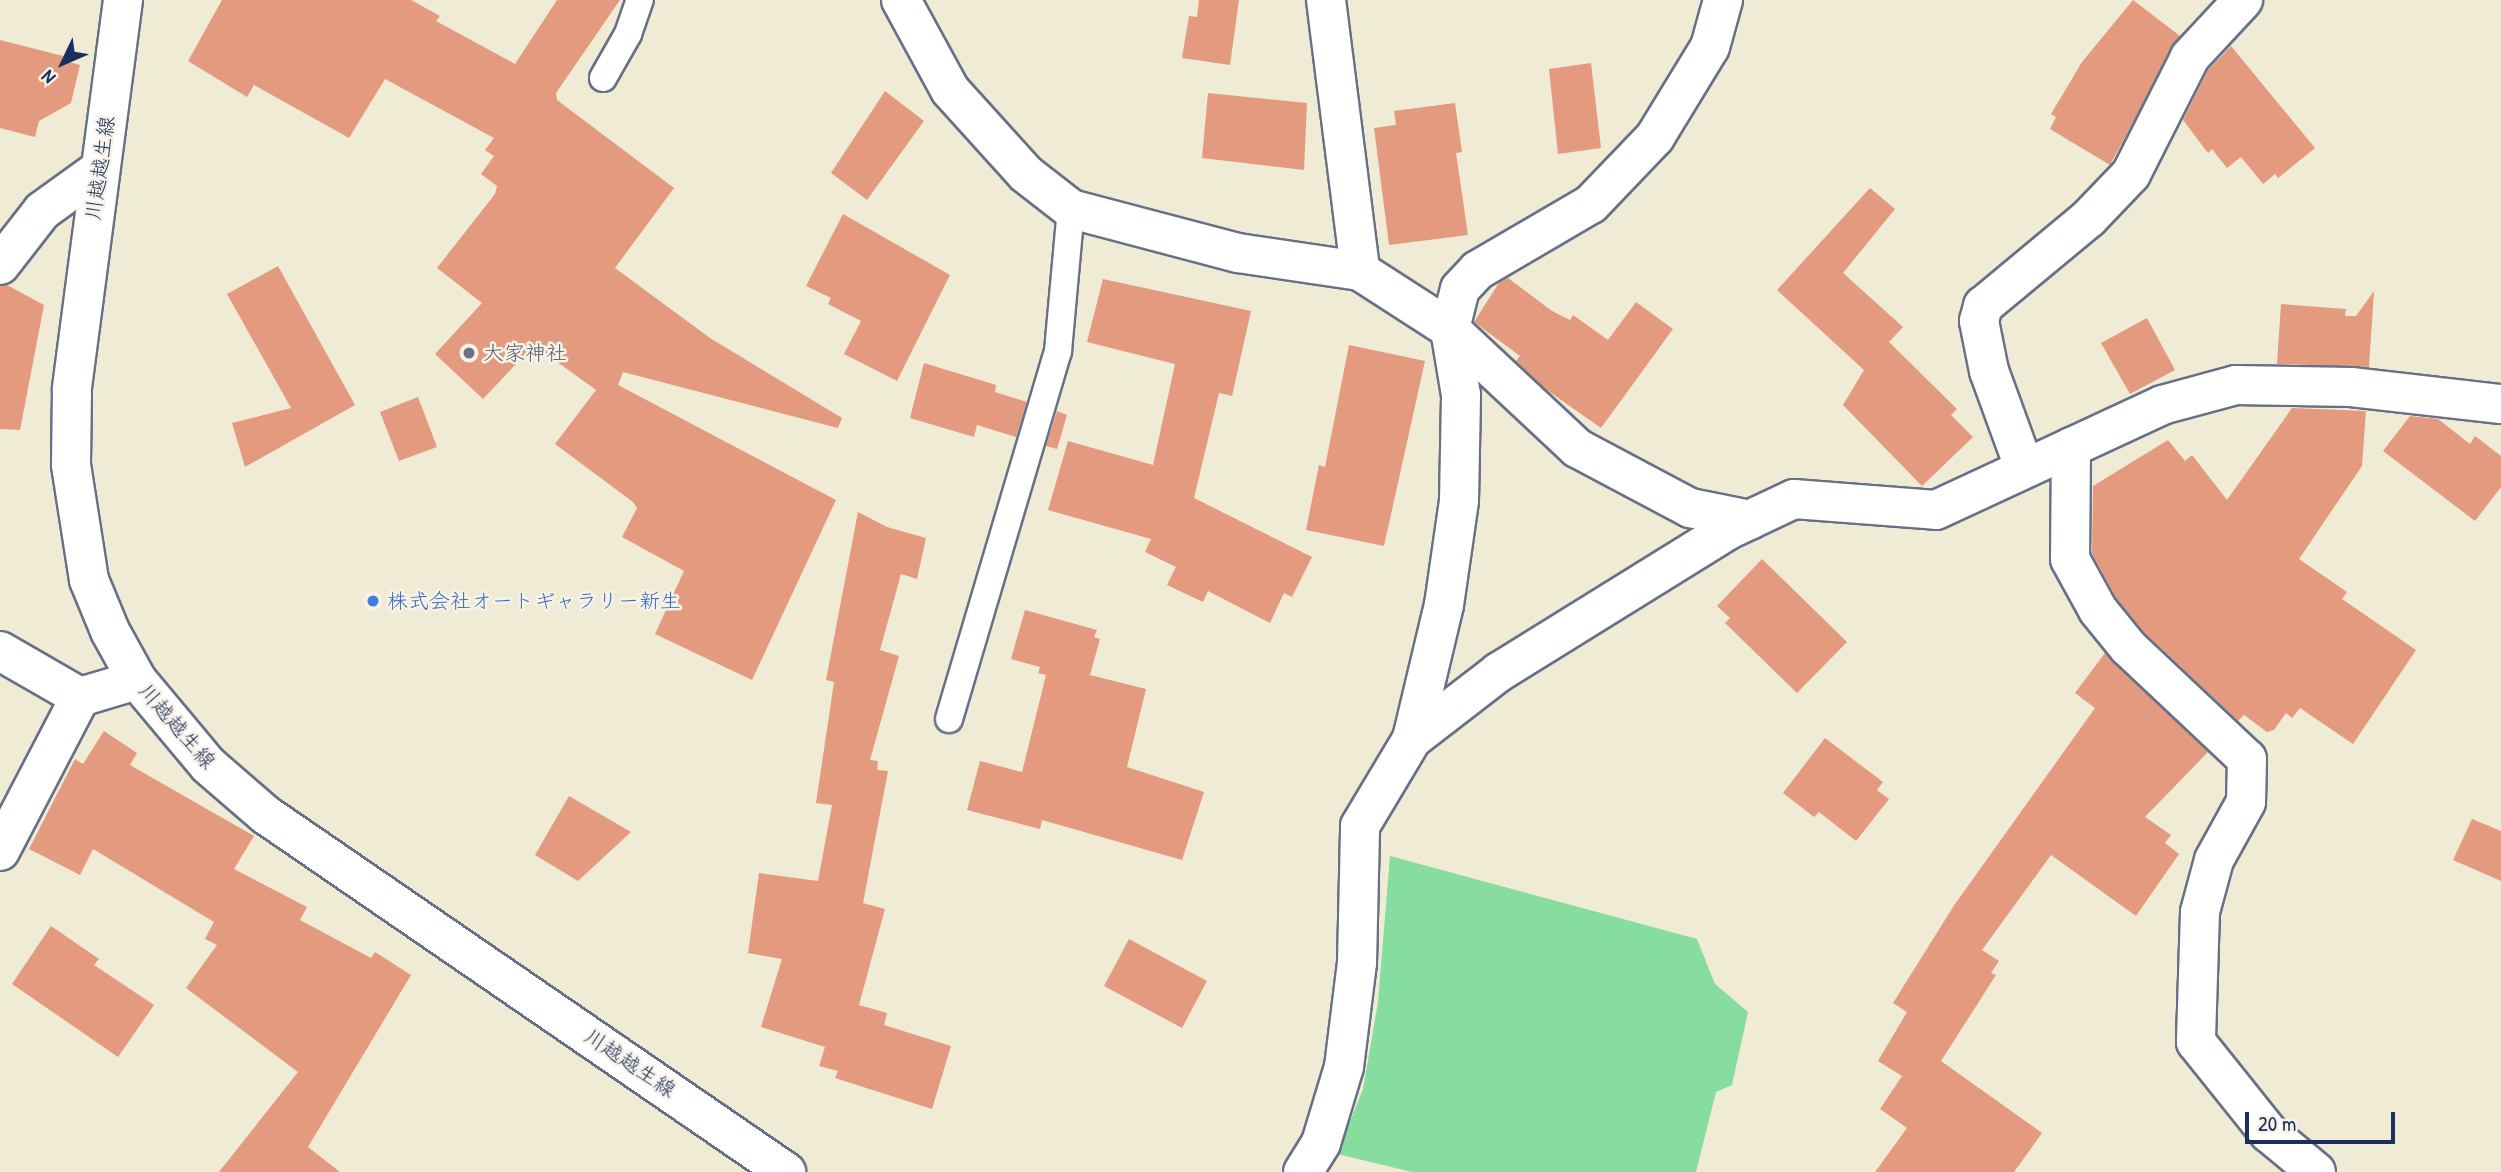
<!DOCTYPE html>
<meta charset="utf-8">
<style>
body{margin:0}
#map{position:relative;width:2501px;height:1172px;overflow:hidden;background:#f0ebd5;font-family:"Patrick Hand","Klee One",sans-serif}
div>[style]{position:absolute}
.green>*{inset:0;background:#87dc9f}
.building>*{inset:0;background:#e39a7f}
.roads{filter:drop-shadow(2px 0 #667188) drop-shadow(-2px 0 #667188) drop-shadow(0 2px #667188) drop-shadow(0 -2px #667188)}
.service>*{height:26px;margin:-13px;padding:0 13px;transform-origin:13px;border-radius:13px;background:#fff}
.minor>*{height:38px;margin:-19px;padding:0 19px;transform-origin:19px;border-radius:19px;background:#fff}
.secondary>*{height:38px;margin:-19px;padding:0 19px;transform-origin:19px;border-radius:19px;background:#fff}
.dots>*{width:19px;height:19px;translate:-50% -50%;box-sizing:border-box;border:4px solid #f7f3e8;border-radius:50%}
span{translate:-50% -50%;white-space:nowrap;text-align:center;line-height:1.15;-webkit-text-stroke:5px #f7f3e8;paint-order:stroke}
.street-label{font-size:21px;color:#1b2f5e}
.worship-label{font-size:21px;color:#5b616d}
.left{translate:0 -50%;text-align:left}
.shop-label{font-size:21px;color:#366cbe}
.north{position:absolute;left:28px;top:28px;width:70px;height:70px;-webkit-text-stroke:5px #f7f3e8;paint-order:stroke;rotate:226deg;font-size:19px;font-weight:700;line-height:28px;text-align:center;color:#1b2f5e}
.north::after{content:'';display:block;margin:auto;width:24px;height:32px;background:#1b2f5e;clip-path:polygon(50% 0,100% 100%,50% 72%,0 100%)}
.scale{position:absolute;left:2245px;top:1112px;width:150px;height:32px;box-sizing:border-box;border:4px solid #1b2f5e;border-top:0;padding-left:9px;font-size:21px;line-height:24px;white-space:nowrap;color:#1b2f5e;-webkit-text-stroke:5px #f7f3e8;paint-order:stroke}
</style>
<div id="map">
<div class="green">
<i style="clip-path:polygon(1390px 856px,1697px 939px,1715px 984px,1748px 1012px,1732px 1085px,1716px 1092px,1696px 1172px,1412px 1172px,1337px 1154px,1363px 1089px,1378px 1002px)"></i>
</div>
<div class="building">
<i style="clip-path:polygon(222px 0,411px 0,440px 16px,436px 21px,515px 64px,557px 0,620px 0,556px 93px,557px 100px,674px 188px,615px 268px,710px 338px,842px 418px,838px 428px,623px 372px,618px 385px,836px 500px,752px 680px,655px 634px,684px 571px,622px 537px,637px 508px,633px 502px,555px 444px,596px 390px,534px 345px,483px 399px,435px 354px,482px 303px,437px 268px,495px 194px,497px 186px,481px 174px,494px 156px,485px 150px,494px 138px,385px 79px,349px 138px,254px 85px,247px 97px,188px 61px)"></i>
<i style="clip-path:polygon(1199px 0,1239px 0,1230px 65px,1182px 58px,1189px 16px,1197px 17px)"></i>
<i style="clip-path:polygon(2133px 0,2180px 36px,2110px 165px,2050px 129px,2056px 117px,2051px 114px,2082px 62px)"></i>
<i style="clip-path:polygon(0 40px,63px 56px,62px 60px,80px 65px,71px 103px,39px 121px,35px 137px,0 128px)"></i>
<i style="clip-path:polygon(2231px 46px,2315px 148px,2278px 178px,2275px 174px,2263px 184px,2241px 157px,2227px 168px,2212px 149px,2208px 153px,2183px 120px,2208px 70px)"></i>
<i style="clip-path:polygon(1591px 63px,1601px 148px,1558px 154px,1549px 69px)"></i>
<i style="clip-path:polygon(885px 91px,924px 121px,867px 200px,831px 173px)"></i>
<i style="clip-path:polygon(1208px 93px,1307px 103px,1304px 170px,1202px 158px)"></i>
<i style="clip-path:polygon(1455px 103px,1462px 152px,1456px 153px,1468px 235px,1389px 245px,1374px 128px,1396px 125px,1394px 111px)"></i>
<i style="clip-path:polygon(1870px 188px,1895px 209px,1843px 273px,1903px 327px,1889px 342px,1957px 409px,1951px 415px,1973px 437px,1922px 486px,1843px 405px,1864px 370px,1777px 290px)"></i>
<i style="clip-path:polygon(843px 214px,950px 275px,897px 381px,844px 354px,861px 321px,828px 304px,831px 298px,806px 286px)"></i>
<i style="clip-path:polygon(278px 266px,355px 405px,245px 467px,232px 423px,291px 408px,227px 294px)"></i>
<i style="clip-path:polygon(1508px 278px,1552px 311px,1570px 320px,1573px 315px,1608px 340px,1636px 302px,1673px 329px,1601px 428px,1544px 388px,1516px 361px,1520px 356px,1474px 322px,1499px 283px)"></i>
<i style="clip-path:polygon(1103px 279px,1251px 311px,1232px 396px,1219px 393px,1194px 498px,1312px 557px,1292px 597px,1284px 593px,1270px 623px,1208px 591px,1203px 602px,1167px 585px,1176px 567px,1145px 552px,1151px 539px,1048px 510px,1068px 441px,1153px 465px,1175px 364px,1087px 342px)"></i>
<i style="clip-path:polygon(7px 285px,44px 305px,20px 430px,0 429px,0 286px)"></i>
<i style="clip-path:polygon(2374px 291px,2369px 367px,2277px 364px,2281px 304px,2346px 309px,2345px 316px,2356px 316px)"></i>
<i style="clip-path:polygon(2147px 318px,2175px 370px,2130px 394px,2101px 343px)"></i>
<i style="clip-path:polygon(1349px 345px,1425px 361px,1384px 546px,1306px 530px,1319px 465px,1325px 467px)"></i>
<i style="clip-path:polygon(924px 363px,996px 385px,995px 392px,1027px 402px,1016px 437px,977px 425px,974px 437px,910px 418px)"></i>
<i style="clip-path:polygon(418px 397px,437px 447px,399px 461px,380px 412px)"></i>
<i style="clip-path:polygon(2292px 408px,2366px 411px,2362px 466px,2299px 559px,2347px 592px,2342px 599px,2416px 650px,2353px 744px,2300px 708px,2292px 718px,2286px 713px,2274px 730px,2267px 732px,2244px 715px,2238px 721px,2144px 632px,2116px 598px,2092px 553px,2093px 486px,2168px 440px,2185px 461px,2192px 455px,2227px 500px)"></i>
<i style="clip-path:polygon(1057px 411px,1067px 415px,1057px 449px,1046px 446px)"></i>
<i style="clip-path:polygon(2410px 416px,2438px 419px,2470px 444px,2475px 436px,2501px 456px,2501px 487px,2475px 521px,2383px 451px)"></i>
<i style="clip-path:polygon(858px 512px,887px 527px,926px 538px,917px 579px,901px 574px,880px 650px,899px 656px,870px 760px,878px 761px,877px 770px,888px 771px,863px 903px,885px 909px,859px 1005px,887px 1013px,884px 1025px,951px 1046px,932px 1109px,835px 1078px,838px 1071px,819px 1066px,825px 1047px,761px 1027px,782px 959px,748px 953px,759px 873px,818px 881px,832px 805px,816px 803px,834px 682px,826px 680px)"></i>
<i style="clip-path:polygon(1762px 559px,1847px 642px,1797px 693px,1725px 623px,1730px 618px,1717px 606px)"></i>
<i style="clip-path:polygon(1025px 610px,1097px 630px,1094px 637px,1100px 639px,1090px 675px,1146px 689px,1127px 767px,1204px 792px,1182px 860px,1042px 820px,1040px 829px,967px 810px,980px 761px,1022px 772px,1046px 675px,1038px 673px,1040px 667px,1011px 659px)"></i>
<i style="clip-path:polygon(2105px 653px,2208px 752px,2145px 817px,2171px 835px,2165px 843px,2179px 854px,2136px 916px,2051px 855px,1982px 950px,1999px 961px,1991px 973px,1996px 975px,1941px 1061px,2042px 1133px,2014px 1172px,1875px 1172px,1907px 1128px,1880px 1109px,1902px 1076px,1878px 1061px,1907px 1012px,1893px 1003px,1955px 904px,2095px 708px,2075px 693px)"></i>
<i style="clip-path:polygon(104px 731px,137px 753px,130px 765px,254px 836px,234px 869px,307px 907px,300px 920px,371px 958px,375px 952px,411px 975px,308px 1147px,340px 1172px,219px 1172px,298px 1072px,186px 988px,217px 945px,205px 939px,214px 922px,93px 849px,80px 875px,29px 849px,75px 759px,83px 764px)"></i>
<i style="clip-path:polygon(1825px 738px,1883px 782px,1877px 790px,1889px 799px,1856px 841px,1819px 812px,1814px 817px,1783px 793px)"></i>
<i style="clip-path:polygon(569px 796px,631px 832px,578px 881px,535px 855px)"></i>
<i style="clip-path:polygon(2472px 819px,2501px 831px,2501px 881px,2453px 860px)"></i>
<i style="clip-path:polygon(51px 926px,99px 959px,94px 965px,154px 1005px,118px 1057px,12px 984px)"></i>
<i style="clip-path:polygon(1129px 939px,1207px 981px,1182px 1028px,1104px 986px)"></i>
</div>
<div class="roads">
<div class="service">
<i style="left:603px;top:78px;width:51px;rotate:-60.4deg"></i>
<i style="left:628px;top:34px;width:36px;rotate:-71deg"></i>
<i style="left:949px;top:719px;width:384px;rotate:-73.5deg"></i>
<i style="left:1058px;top:351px;width:143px;rotate:-84.8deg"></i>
</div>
<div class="minor">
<i style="left:901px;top:0;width:102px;rotate:61.4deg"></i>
<i style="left:950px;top:90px;width:113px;rotate:47.9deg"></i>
<i style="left:1026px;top:174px;width:57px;rotate:37.9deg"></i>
<i style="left:1071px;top:209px;width:173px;rotate:14.8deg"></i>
<i style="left:1238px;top:253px;width:123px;rotate:8.4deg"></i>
<i style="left:1360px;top:271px;width:107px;rotate:32.8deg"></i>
<i style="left:1450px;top:329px;width:174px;rotate:43.1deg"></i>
<i style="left:1577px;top:448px;width:128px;rotate:28deg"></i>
<i style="left:1690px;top:508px;width:61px;rotate:11.3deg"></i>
<i style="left:1326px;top:0;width:273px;rotate:82.8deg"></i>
<i style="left:0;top:265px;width:68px;rotate:-52.1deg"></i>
<i style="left:42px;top:211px;width:72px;rotate:-35.9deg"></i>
<i style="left:2071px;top:447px;width:112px;rotate:90.5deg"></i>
<i style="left:2070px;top:559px;width:58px;rotate:61.2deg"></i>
<i style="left:2098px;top:610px;width:48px;rotate:51deg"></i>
<i style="left:2128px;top:647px;width:163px;rotate:43.3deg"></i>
<i style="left:2247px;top:759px;width:43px;rotate:91.3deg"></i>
<i style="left:2246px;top:802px;width:66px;rotate:118.9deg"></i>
<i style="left:2214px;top:860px;width:54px;rotate:105.1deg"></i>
<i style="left:2200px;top:912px;width:130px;rotate:91.8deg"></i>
<i style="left:2196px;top:1042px;width:117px;rotate:51.3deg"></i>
<i style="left:2269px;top:1133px;width:61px;rotate:39.7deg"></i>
<i style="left:2024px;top:467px;width:102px;rotate:-110deg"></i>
<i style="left:1989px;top:371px;width:51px;rotate:-101.3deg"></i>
<i style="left:1979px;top:321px;width:16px;rotate:-75deg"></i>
<i style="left:1983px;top:306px;width:138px;rotate:-39.7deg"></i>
<i style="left:2089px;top:218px;width:61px;rotate:-46.3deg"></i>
<i style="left:2131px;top:174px;width:131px;rotate:-63.2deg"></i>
<i style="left:2190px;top:57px;width:78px;rotate:-47.1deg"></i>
<i style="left:0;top:651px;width:92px;rotate:29.9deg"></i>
<i style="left:80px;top:697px;width:59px;rotate:-16.6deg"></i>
<i style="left:1412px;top:739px;width:110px;rotate:-37.6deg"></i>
<i style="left:1499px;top:672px;width:269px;rotate:-31.8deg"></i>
<i style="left:1728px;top:530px;width:73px;rotate:-25.2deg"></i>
<i style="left:1794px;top:499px;width:142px;rotate:4.4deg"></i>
<i style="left:1936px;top:510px;width:249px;rotate:-24.9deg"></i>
<i style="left:2162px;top:405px;width:77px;rotate:-15.1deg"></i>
<i style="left:2236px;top:385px;width:115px;rotate:1deg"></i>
<i style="left:2351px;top:387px;width:151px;rotate:6.5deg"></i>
<i style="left:0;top:851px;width:174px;rotate:-62.5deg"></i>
<i style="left:1303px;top:1172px;width:34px;rotate:-58deg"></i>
<i style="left:1321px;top:1143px;width:79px;rotate:-73.2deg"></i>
<i style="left:1344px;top:1067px;width:105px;rotate:-82.9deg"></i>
<i style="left:1357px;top:963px;width:137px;rotate:-88.7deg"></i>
<i style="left:1360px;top:826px;width:101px;rotate:-59.1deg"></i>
<i style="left:1412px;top:739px;width:138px;rotate:-76.6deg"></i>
<i style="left:1444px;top:605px;width:105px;rotate:-81.8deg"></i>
<i style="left:1459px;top:501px;width:106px;rotate:-88.9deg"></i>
<i style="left:1461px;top:395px;width:67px;rotate:-99.5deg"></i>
<i style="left:1450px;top:329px;width:41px;rotate:-76deg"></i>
<i style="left:1460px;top:289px;width:26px;rotate:-47deg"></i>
<i style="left:1478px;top:270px;width:131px;rotate:-30.3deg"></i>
<i style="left:1591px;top:204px;width:93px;rotate:-46.3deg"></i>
<i style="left:1655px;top:137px;width:105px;rotate:-58.6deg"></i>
<i style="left:1710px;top:47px;width:49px;rotate:-74.5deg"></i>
</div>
<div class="secondary">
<i style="left:123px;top:0;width:393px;rotate:97.5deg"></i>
<i style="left:72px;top:390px;width:75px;rotate:90.8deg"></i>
<i style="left:71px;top:465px;width:116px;rotate:81.1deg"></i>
<i style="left:89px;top:580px;width:55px;rotate:67.6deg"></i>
<i style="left:110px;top:631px;width:56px;rotate:61.1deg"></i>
<i style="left:137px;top:680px;width:111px;rotate:50.1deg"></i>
<i style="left:208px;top:765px;width:77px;rotate:40.8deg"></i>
<i style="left:266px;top:815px;width:631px;rotate:34.47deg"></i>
</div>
</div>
<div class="dots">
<i style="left:469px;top:353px;background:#6b7280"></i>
<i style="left:373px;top:601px;background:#3f7fe0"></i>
</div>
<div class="street-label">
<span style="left:100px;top:168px;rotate:-82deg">川越越生線</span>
<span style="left:177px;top:726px;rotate:49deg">川越越生線</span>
<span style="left:630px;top:1063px;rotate:34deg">川越越生線</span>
</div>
<div class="worship-label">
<span class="left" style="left:483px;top:353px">大家神社</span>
</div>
<div class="shop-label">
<span class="left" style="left:387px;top:601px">株式会社オートギャラリー新生</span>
</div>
<div class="north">N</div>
<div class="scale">20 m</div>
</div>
